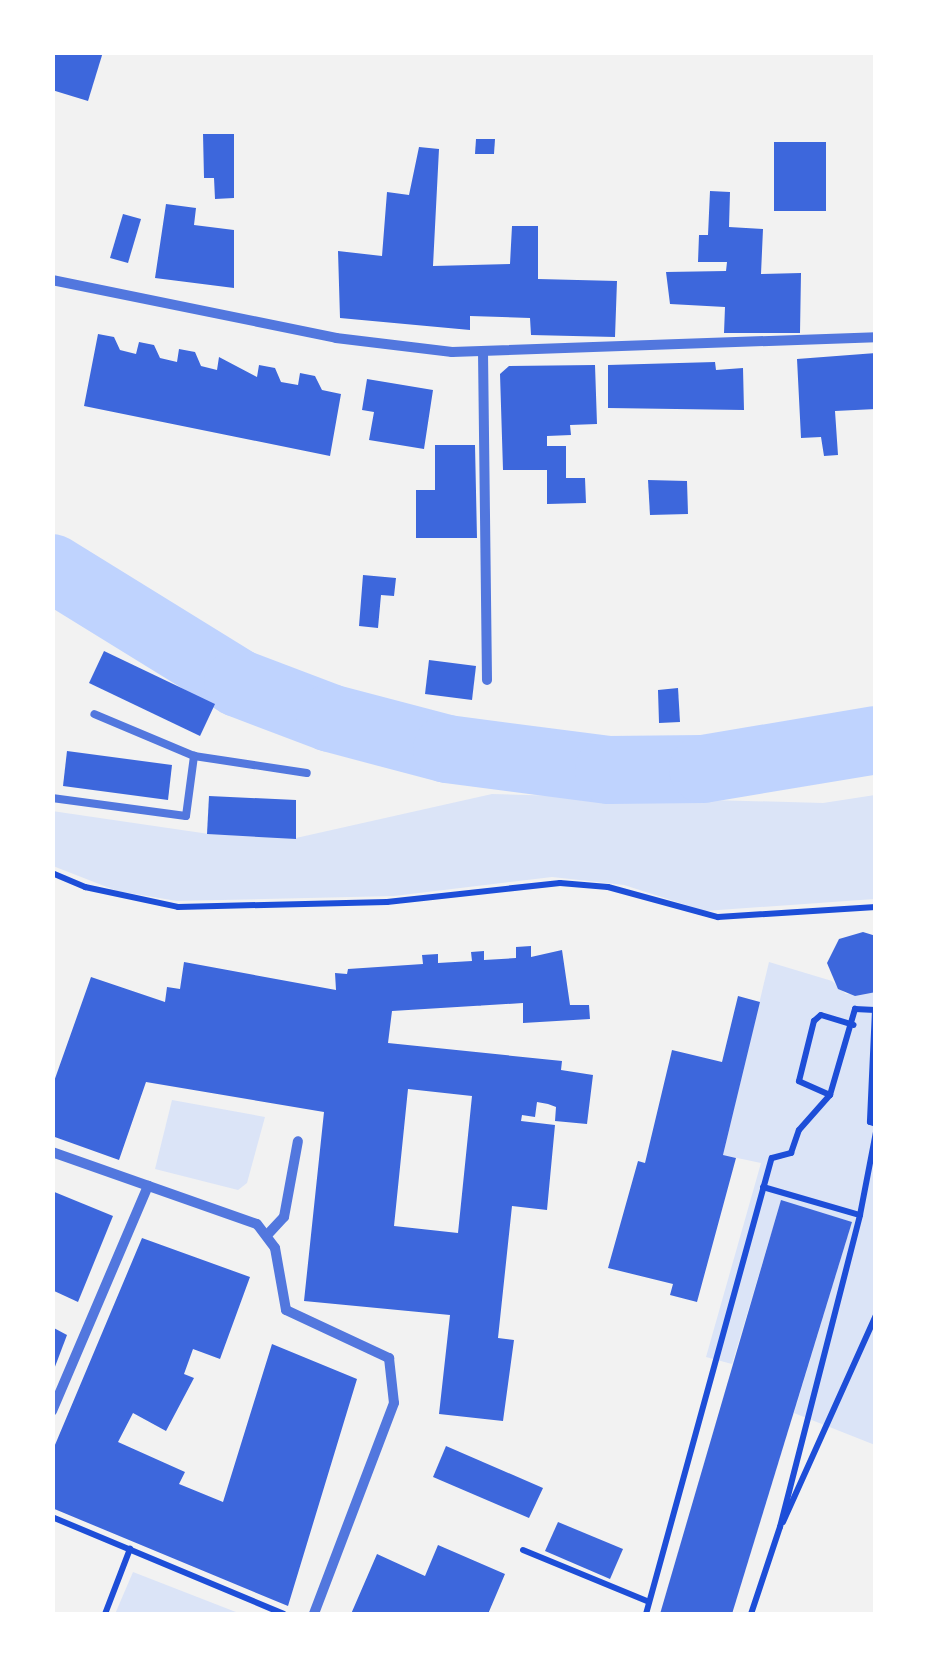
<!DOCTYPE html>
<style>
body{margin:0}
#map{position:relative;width:928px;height:1667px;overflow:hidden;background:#f2f2f2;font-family:"Playfair Display",serif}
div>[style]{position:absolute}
.green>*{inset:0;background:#dbe4f7}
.river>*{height:68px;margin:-34px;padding:0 34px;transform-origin:34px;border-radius:34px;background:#bfd3fe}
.building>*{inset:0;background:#3d67dc}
.path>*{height:6px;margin:-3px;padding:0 3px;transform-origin:3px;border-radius:3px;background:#1d4ed8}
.service>*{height:8px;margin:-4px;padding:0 4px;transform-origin:4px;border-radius:4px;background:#5277de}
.minor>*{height:10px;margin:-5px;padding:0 5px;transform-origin:5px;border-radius:5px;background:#5277de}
span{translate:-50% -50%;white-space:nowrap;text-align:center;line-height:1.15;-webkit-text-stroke:9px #fff;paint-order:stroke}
.frame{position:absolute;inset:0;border:55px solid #fff;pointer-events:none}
</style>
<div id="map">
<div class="green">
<i style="clip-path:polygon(492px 794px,823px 803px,875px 795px,875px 899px,705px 911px,624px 885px,552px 877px,394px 896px,177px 901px,117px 891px,53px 866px,52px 811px,209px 834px,296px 838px)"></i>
<i style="clip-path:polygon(769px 962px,832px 981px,846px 994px,875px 992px,875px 1445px,794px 1413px,852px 1222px,781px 1201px,732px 1364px,706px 1357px,761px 1163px,723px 1155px)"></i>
<i style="clip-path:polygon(172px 1100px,265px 1117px,247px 1183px,238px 1190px,155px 1169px)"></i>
<i style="clip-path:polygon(133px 1572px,241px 1614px,115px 1614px)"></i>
</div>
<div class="river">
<i style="left:52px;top:568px;width:219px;rotate:31.7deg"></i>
<i style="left:238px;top:683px;width:98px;rotate:20.8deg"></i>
<i style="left:330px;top:718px;width:121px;rotate:14.8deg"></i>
<i style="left:447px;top:749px;width:163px;rotate:7.4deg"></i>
<i style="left:609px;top:770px;width:94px;rotate:-0.6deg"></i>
<i style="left:703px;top:769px;width:175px;rotate:-9.5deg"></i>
</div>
<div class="building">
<i style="clip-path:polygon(52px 52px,103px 52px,88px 101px,52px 90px)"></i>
<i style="clip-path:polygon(203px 134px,234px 134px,234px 198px,215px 199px,214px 178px,204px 178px)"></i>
<i style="clip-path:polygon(476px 139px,495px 139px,494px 154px,475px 154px)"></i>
<i style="clip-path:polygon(774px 142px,826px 142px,826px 211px,774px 211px)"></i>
<i style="clip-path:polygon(419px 147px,439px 149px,433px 266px,510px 264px,512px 226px,538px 226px,538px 279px,617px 281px,615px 337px,531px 335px,530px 318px,470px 316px,470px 330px,340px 318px,338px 251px,382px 256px,387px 192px,409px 195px)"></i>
<i style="clip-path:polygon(710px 191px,730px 192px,729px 227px,763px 229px,761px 274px,801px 273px,800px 333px,724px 333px,725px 307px,670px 304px,666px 272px,726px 271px,727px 262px,698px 262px,699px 235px,708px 235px)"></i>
<i style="clip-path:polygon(166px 204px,196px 208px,194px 225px,234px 230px,234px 288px,155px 278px)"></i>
<i style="clip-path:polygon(123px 214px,141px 219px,128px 263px,110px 258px)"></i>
<i style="clip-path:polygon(98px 334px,114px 337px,120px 350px,136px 354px,139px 342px,154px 345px,160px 358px,177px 362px,179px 349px,195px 352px,201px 366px,217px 370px,219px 357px,257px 377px,259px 365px,275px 368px,281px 382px,298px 385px,300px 373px,315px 376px,322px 390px,341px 394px,330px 456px,84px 406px)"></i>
<i style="clip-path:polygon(876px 353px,876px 409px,835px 411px,838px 455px,824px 456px,821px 437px,801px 438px,797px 359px)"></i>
<i style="clip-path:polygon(715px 362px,716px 370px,743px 368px,744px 410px,608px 408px,608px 365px)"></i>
<i style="clip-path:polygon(595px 365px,597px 424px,570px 425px,571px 435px,547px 436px,547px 446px,566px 446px,566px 478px,585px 478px,586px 503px,547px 504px,547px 470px,503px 470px,500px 374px,509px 366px)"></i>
<i style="clip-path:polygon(367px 379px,433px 390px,424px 449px,369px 440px,374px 412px,362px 410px)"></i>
<i style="clip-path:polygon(435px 445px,475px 445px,477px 538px,416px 538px,416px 490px,435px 490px)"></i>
<i style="clip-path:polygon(648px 480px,687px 481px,688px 514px,650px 515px)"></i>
<i style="clip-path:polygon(363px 575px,396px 578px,394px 596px,381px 595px,378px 628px,359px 626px)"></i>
<i style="clip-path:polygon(104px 651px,215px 704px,200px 736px,89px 683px)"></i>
<i style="clip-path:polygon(429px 660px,476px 666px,472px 700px,425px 694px)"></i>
<i style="clip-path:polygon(678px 688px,680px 722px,659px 723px,658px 690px)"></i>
<i style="clip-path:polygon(67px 751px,172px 765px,168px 800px,63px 786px)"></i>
<i style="clip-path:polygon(209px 796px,296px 800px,296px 839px,207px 834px)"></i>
<i style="clip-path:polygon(863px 932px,876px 936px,876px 992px,855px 996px,838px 989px,827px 963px,839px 939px)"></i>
<i style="clip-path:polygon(evenodd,531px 946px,531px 957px,562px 950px,570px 1005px,589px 1005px,590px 1019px,523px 1023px,523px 1003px,392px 1011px,388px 1043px,562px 1061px,561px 1070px,593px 1075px,587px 1124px,555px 1121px,556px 1107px,548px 1104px,537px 1102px,535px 1117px,522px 1115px,521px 1121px,555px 1125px,547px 1210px,512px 1206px,498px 1338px,514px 1340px,503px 1421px,439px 1414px,450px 1315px,304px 1301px,324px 1112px,146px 1082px,119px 1160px,52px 1136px,52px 1087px,91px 977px,165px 1002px,167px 987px,180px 989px,184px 962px,336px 990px,335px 973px,347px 974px,348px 969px,423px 964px,422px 955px,438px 954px,438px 963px,472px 961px,471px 952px,484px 951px,484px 960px,516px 958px,516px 947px,531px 946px,408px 1089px,472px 1096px,458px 1233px,394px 1226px,408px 1089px)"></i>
<i style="clip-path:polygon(738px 996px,760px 1002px,723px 1155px,736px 1158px,697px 1302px,670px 1295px,673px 1284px,608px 1268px,638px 1161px,645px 1163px,672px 1050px,722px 1062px)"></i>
<i style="clip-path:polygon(52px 1191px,113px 1216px,78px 1302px,52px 1290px)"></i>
<i style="clip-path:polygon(781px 1200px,852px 1222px,732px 1614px,660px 1614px)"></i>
<i style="clip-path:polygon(142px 1238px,250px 1277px,220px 1359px,193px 1349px,184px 1374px,194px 1378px,166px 1431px,133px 1413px,118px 1442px,185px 1472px,179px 1484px,223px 1502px,272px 1344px,357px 1379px,288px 1606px,52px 1508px,52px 1452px)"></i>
<i style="clip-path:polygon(52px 1327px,67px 1335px,53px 1372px,52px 1372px)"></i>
<i style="clip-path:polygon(446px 1446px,543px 1488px,529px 1518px,433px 1477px)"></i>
<i style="clip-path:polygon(558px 1522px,623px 1549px,610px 1579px,545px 1551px)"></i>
<i style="clip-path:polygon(438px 1545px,505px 1574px,488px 1614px,351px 1614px,377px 1554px,425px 1576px)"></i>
</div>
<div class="path">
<i style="left:52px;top:873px;width:36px;rotate:23deg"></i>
<i style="left:85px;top:887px;width:95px;rotate:12.1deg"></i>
<i style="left:178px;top:907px;width:209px;rotate:-1.4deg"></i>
<i style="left:387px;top:902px;width:174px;rotate:-6.3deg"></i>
<i style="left:560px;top:883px;width:48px;rotate:4.8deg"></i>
<i style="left:608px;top:887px;width:114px;rotate:15.3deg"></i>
<i style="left:718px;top:917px;width:158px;rotate:-3.6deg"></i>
<i style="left:830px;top:1095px;width:34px;rotate:-156deg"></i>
<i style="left:799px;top:1081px;width:62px;rotate:-76deg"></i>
<i style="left:814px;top:1021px;width:9px;rotate:-41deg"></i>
<i style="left:821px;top:1015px;width:34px;rotate:17deg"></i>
<i style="left:763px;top:1187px;width:101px;rotate:16.1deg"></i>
<i style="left:860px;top:1215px;width:85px;rotate:-79.1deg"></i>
<i style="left:52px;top:1517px;width:251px;rotate:22.7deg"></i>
<i style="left:783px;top:1522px;width:227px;rotate:-65.8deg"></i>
<i style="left:523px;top:1550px;width:136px;rotate:22.4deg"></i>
<i style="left:105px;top:1614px;width:70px;rotate:-69deg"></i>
<i style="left:646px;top:1614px;width:473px;rotate:-74.6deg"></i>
<i style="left:772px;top:1158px;width:20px;rotate:-15deg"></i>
<i style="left:791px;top:1153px;width:24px;rotate:-71deg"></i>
<i style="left:799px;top:1130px;width:47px;rotate:-48.5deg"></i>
<i style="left:830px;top:1095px;width:90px;rotate:-73.8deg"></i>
<i style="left:855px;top:1009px;width:20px;rotate:3deg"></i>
<i style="left:875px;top:1010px;width:112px;rotate:92.6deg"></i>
<i style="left:870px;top:1122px;width:6px;rotate:18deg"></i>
<i style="left:751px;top:1614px;width:92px;rotate:-71.6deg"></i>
<i style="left:780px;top:1527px;width:322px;rotate:-75.6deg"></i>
</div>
<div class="service">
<i style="left:194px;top:756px;width:114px;rotate:8.6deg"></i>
<i style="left:52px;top:798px;width:135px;rotate:7.7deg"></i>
<i style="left:186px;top:816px;width:61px;rotate:-82.4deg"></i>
<i style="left:194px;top:756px;width:108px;rotate:-157.2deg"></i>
</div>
<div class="minor">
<i style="left:52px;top:280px;width:290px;rotate:11.5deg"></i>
<i style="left:336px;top:338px;width:117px;rotate:6.9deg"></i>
<i style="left:452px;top:352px;width:424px;rotate:-2deg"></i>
<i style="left:483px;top:352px;width:328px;rotate:89.3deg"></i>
<i style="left:52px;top:1152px;width:217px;rotate:19.4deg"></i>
<i style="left:257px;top:1224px;width:30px;rotate:53deg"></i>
<i style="left:275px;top:1248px;width:63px;rotate:79.9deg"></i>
<i style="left:286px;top:1310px;width:114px;rotate:25deg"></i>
<i style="left:389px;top:1358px;width:45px;rotate:83.7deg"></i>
<i style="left:394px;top:1403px;width:226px;rotate:110.8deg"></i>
<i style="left:269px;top:1233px;width:22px;rotate:-47deg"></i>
<i style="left:284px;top:1217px;width:77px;rotate:-79.6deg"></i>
<i style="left:52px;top:1411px;width:245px;rotate:-66.9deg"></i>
</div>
<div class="frame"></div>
</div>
